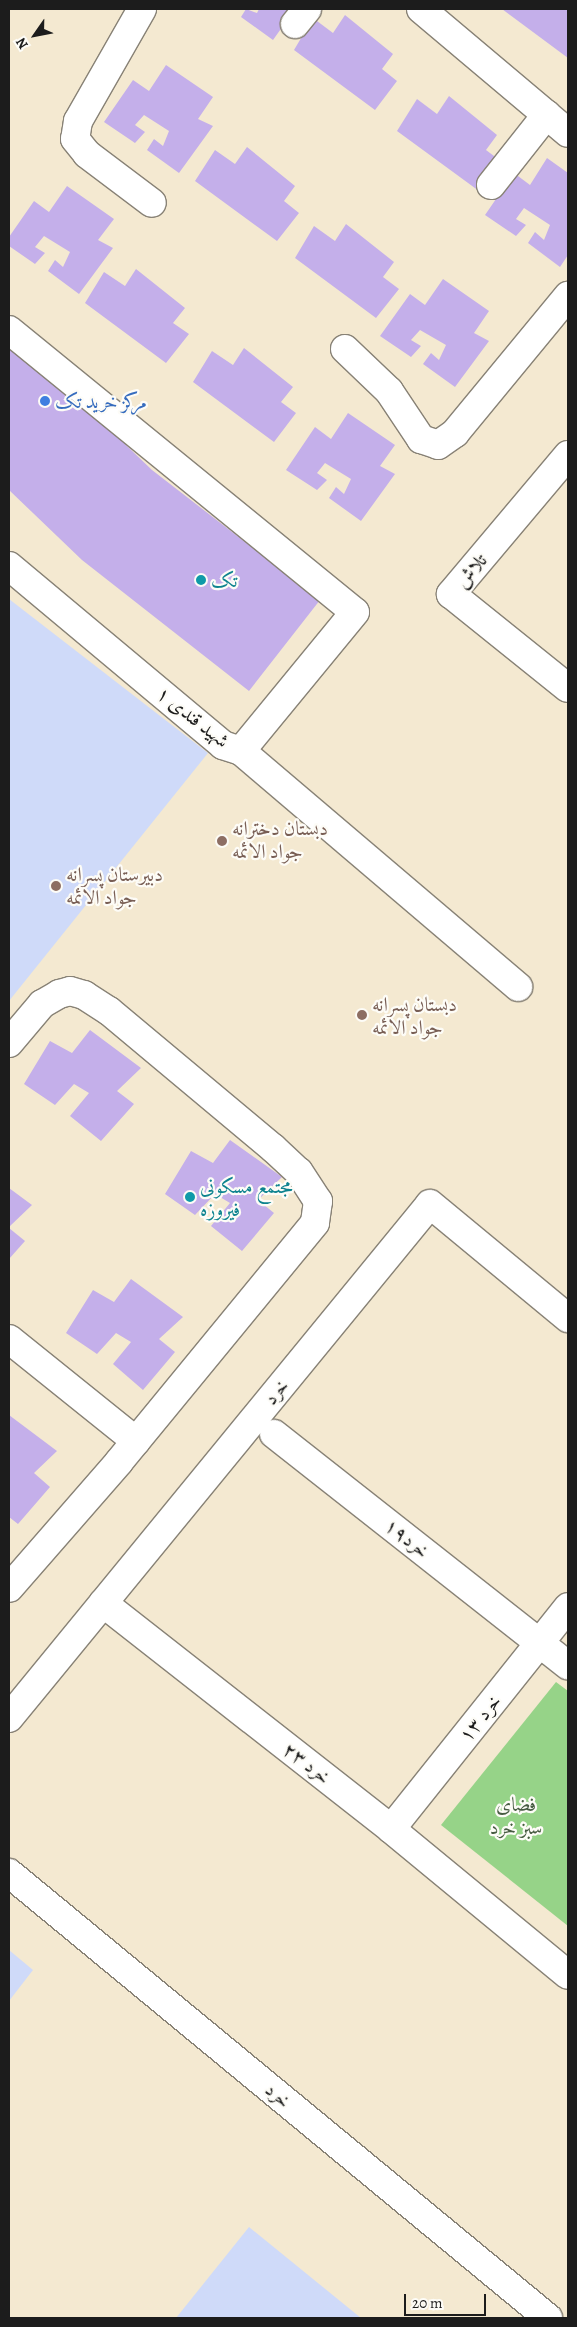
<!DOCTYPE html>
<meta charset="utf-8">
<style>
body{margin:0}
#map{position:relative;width:577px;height:2327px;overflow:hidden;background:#f4e9d1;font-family:Alegreya,Amiri,serif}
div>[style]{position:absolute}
.built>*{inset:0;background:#cfdaf9}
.green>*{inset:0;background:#96d388}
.building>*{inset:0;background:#c4afea}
.roads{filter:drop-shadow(1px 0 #888276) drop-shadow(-1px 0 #888276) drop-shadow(0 1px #888276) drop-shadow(0 -1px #888276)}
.street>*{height:28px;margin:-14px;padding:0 14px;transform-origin:14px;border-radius:14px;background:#fff}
.dots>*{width:14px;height:14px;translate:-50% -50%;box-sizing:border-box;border:2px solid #fdfcf7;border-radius:50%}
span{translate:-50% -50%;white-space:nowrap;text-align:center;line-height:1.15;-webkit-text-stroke:4.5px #fdfcf7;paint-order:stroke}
.shop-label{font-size:20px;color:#366cbe}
.left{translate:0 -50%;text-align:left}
.street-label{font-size:20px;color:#1c1c1c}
.culture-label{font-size:20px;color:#0d838f}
.education-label{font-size:20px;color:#785e54}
.park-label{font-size:20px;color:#475c42}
.frame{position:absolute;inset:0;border:10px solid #1c1c1c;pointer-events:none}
.north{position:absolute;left:10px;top:10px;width:50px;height:50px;-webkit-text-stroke:4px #fdfcf7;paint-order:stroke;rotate:237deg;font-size:14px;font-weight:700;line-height:20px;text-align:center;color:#1c1c1c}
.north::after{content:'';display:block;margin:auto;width:18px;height:22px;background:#1c1c1c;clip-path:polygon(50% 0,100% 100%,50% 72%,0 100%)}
.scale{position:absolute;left:404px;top:2294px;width:82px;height:22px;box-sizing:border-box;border:2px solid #1c1c1c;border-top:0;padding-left:6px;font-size:15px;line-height:18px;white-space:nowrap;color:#1c1c1c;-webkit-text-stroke:4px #fdfcf7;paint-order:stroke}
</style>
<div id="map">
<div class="built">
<i style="clip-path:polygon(9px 599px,208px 753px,9px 1001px)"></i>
<i style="clip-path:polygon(9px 1950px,33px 1970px,9px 2001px)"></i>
<i style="clip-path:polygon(249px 2227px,361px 2318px,176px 2318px)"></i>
</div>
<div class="green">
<i style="clip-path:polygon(556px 1682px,568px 1691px,568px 1926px,441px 1825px)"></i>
</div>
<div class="building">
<i style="clip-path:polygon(246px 9px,257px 13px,259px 9px,295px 9px,273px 40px,241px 17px)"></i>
<i style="clip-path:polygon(502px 9px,568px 9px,568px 58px)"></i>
<i style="clip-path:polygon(345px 15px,393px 54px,382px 69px,397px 81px,375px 110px,294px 50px,313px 18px,333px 33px)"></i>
<i style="clip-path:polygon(166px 65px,213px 97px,198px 119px,213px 126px,179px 173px,147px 150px,154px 139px,163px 146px,169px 131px,144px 115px,135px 125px,145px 132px,135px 143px,104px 122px,133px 80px,149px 91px)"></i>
<i style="clip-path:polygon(449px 96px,497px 135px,486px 150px,502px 162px,479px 191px,397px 131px,417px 99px,437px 114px)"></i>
<i style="clip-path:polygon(247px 147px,295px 186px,284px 201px,299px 213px,277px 241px,195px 181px,215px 150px,235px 164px)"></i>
<i style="clip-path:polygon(547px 158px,568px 173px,568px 255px,560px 267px,528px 243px,535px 232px,544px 240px,550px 225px,524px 208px,516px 219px,526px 225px,516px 236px,485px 215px,514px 173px,530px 185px)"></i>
<i style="clip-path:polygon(67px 186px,114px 219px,98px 240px,113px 248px,79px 294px,48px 271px,55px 260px,63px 267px,70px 252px,44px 236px,35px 247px,45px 253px,35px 264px,9px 246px,9px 237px,34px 201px,49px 212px)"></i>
<i style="clip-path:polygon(346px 224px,394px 262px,383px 277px,399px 289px,376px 318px,295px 258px,314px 226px,335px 241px)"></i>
<i style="clip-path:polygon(136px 269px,185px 308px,173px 323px,189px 334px,166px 363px,85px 303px,104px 272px,125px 286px)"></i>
<i style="clip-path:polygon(443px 279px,489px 311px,474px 333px,489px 341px,455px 387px,423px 364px,431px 353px,439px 360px,446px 345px,420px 330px,411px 340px,421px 346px,411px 357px,380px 336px,410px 294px,425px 305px)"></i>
<i style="clip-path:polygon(9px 333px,152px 470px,320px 600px,249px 691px,82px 560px,9px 490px)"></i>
<i style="clip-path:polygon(244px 348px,293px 387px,281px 402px,296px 413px,274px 442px,193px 382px,212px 351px,233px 365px)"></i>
<i style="clip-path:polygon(348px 413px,395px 445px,380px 466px,395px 474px,361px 521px,329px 498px,336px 487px,344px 494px,351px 479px,325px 463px,317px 473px,327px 480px,317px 490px,286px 470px,315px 427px,331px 439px)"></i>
<i style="clip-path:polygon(90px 1030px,141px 1068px,117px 1091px,134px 1104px,101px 1141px,70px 1116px,89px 1093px,74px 1084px,55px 1105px,24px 1084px,50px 1041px,72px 1053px)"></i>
<i style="clip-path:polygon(230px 1140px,282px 1177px,258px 1200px,274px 1213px,242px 1251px,211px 1226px,230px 1203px,215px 1194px,195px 1215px,165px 1194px,191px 1151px,213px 1163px)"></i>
<i style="clip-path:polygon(9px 1188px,32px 1205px,9px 1227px)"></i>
<i style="clip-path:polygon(9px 1228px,25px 1241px,9px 1259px)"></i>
<i style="clip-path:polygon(131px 1279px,183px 1317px,159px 1339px,175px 1352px,143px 1390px,113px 1364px,131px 1342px,116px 1333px,97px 1354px,66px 1333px,93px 1290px,114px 1302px)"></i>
<i style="clip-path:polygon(9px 1415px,57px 1451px,34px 1473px,50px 1487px,18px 1524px,9px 1517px)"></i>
</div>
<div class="roads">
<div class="street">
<i style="left:142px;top:9px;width:129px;rotate:119.7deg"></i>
<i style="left:78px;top:121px;width:18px;rotate:99deg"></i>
<i style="left:75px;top:139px;width:19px;rotate:51deg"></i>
<i style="left:87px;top:154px;width:81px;rotate:37deg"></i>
<i style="left:421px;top:9px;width:192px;rotate:40.1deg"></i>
<i style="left:295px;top:24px;width:19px;rotate:-51deg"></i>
<i style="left:491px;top:185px;width:90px;rotate:-51.7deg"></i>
<i style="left:9px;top:330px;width:446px;rotate:39.2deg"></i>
<i style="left:355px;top:612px;width:180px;rotate:129.4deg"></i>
<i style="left:241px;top:751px;width:19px;rotate:-162deg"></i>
<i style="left:223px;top:745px;width:279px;rotate:-140.1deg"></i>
<i style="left:345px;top:349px;width:61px;rotate:43.7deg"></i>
<i style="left:389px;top:391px;width:58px;rotate:56.3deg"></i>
<i style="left:421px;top:439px;width:18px;rotate:19deg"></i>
<i style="left:438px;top:445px;width:21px;rotate:-35deg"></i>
<i style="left:455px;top:433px;width:178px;rotate:-50.5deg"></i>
<i style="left:568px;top:455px;width:182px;rotate:130.1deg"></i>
<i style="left:451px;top:594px;width:150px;rotate:38.8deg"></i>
<i style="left:241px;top:751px;width:364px;rotate:40.4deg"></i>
<i style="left:9px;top:1043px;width:51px;rotate:-49.8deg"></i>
<i style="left:42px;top:1004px;width:20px;rotate:-30deg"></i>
<i style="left:59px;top:994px;width:11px;rotate:-15deg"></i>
<i style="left:70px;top:991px;width:15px;rotate:16deg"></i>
<i style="left:84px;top:995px;width:30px;rotate:33deg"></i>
<i style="left:109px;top:1011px;width:214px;rotate:39.9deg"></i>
<i style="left:273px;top:1148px;width:35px;rotate:43deg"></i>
<i style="left:299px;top:1172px;width:35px;rotate:57deg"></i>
<i style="left:318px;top:1201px;width:22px;rotate:98deg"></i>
<i style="left:315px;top:1223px;width:309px;rotate:129.4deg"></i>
<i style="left:119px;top:1462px;width:167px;rotate:131.1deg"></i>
<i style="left:9px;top:1339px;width:163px;rotate:38.8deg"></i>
<i style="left:274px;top:1434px;width:374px;rotate:38.2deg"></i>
<i style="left:103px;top:1603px;width:366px;rotate:38.1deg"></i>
<i style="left:391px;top:1829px;width:229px;rotate:39.5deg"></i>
<i style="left:9px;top:1718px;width:664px;rotate:-50.68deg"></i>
<i style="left:430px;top:1204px;width:179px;rotate:39.6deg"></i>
<i style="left:391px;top:1829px;width:284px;rotate:-51.4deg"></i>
<i style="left:9px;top:1873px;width:699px;rotate:39.54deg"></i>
</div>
</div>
<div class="dots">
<i style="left:45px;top:401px;background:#3f7fe0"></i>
<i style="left:201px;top:580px;background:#0f9aa8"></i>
<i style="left:222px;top:841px;background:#8d6e63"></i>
<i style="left:56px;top:886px;background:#8d6e63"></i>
<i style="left:362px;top:1015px;background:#8d6e63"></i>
<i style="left:190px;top:1197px;background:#0f9aa8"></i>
</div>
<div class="shop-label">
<span class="left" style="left:55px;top:401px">مرکز خرید تک</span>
</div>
<div class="street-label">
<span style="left:471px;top:571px;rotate:-50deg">تلاش</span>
<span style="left:193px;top:717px;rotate:38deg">شهيد قندی ۱</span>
<span style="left:276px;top:1392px;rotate:-51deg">خرد</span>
<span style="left:407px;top:1538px;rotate:38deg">خرد۱۹</span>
<span style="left:480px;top:1718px;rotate:-51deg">خرد ۱۳</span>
<span style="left:307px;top:1763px;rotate:38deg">خرد ۲۳</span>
<span style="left:278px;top:2095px;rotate:40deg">خرد</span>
</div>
<div class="culture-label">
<span class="left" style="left:211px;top:580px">تک</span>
<span class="left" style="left:200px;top:1198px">مجتمع مسکونی<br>فیروزه</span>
</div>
<div class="education-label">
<span class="left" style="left:232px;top:840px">دبستان دخترانه<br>جواد الائمه</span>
<span class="left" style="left:66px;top:886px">دبیرستان پسرانه<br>جواد الائمه</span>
<span class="left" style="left:372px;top:1016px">دبستان پسرانه<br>جواد الائمه</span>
</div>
<div class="park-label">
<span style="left:516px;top:1816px">فضای<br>سبز خرد</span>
</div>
<div class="frame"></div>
<div class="north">N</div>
<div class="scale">20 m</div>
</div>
